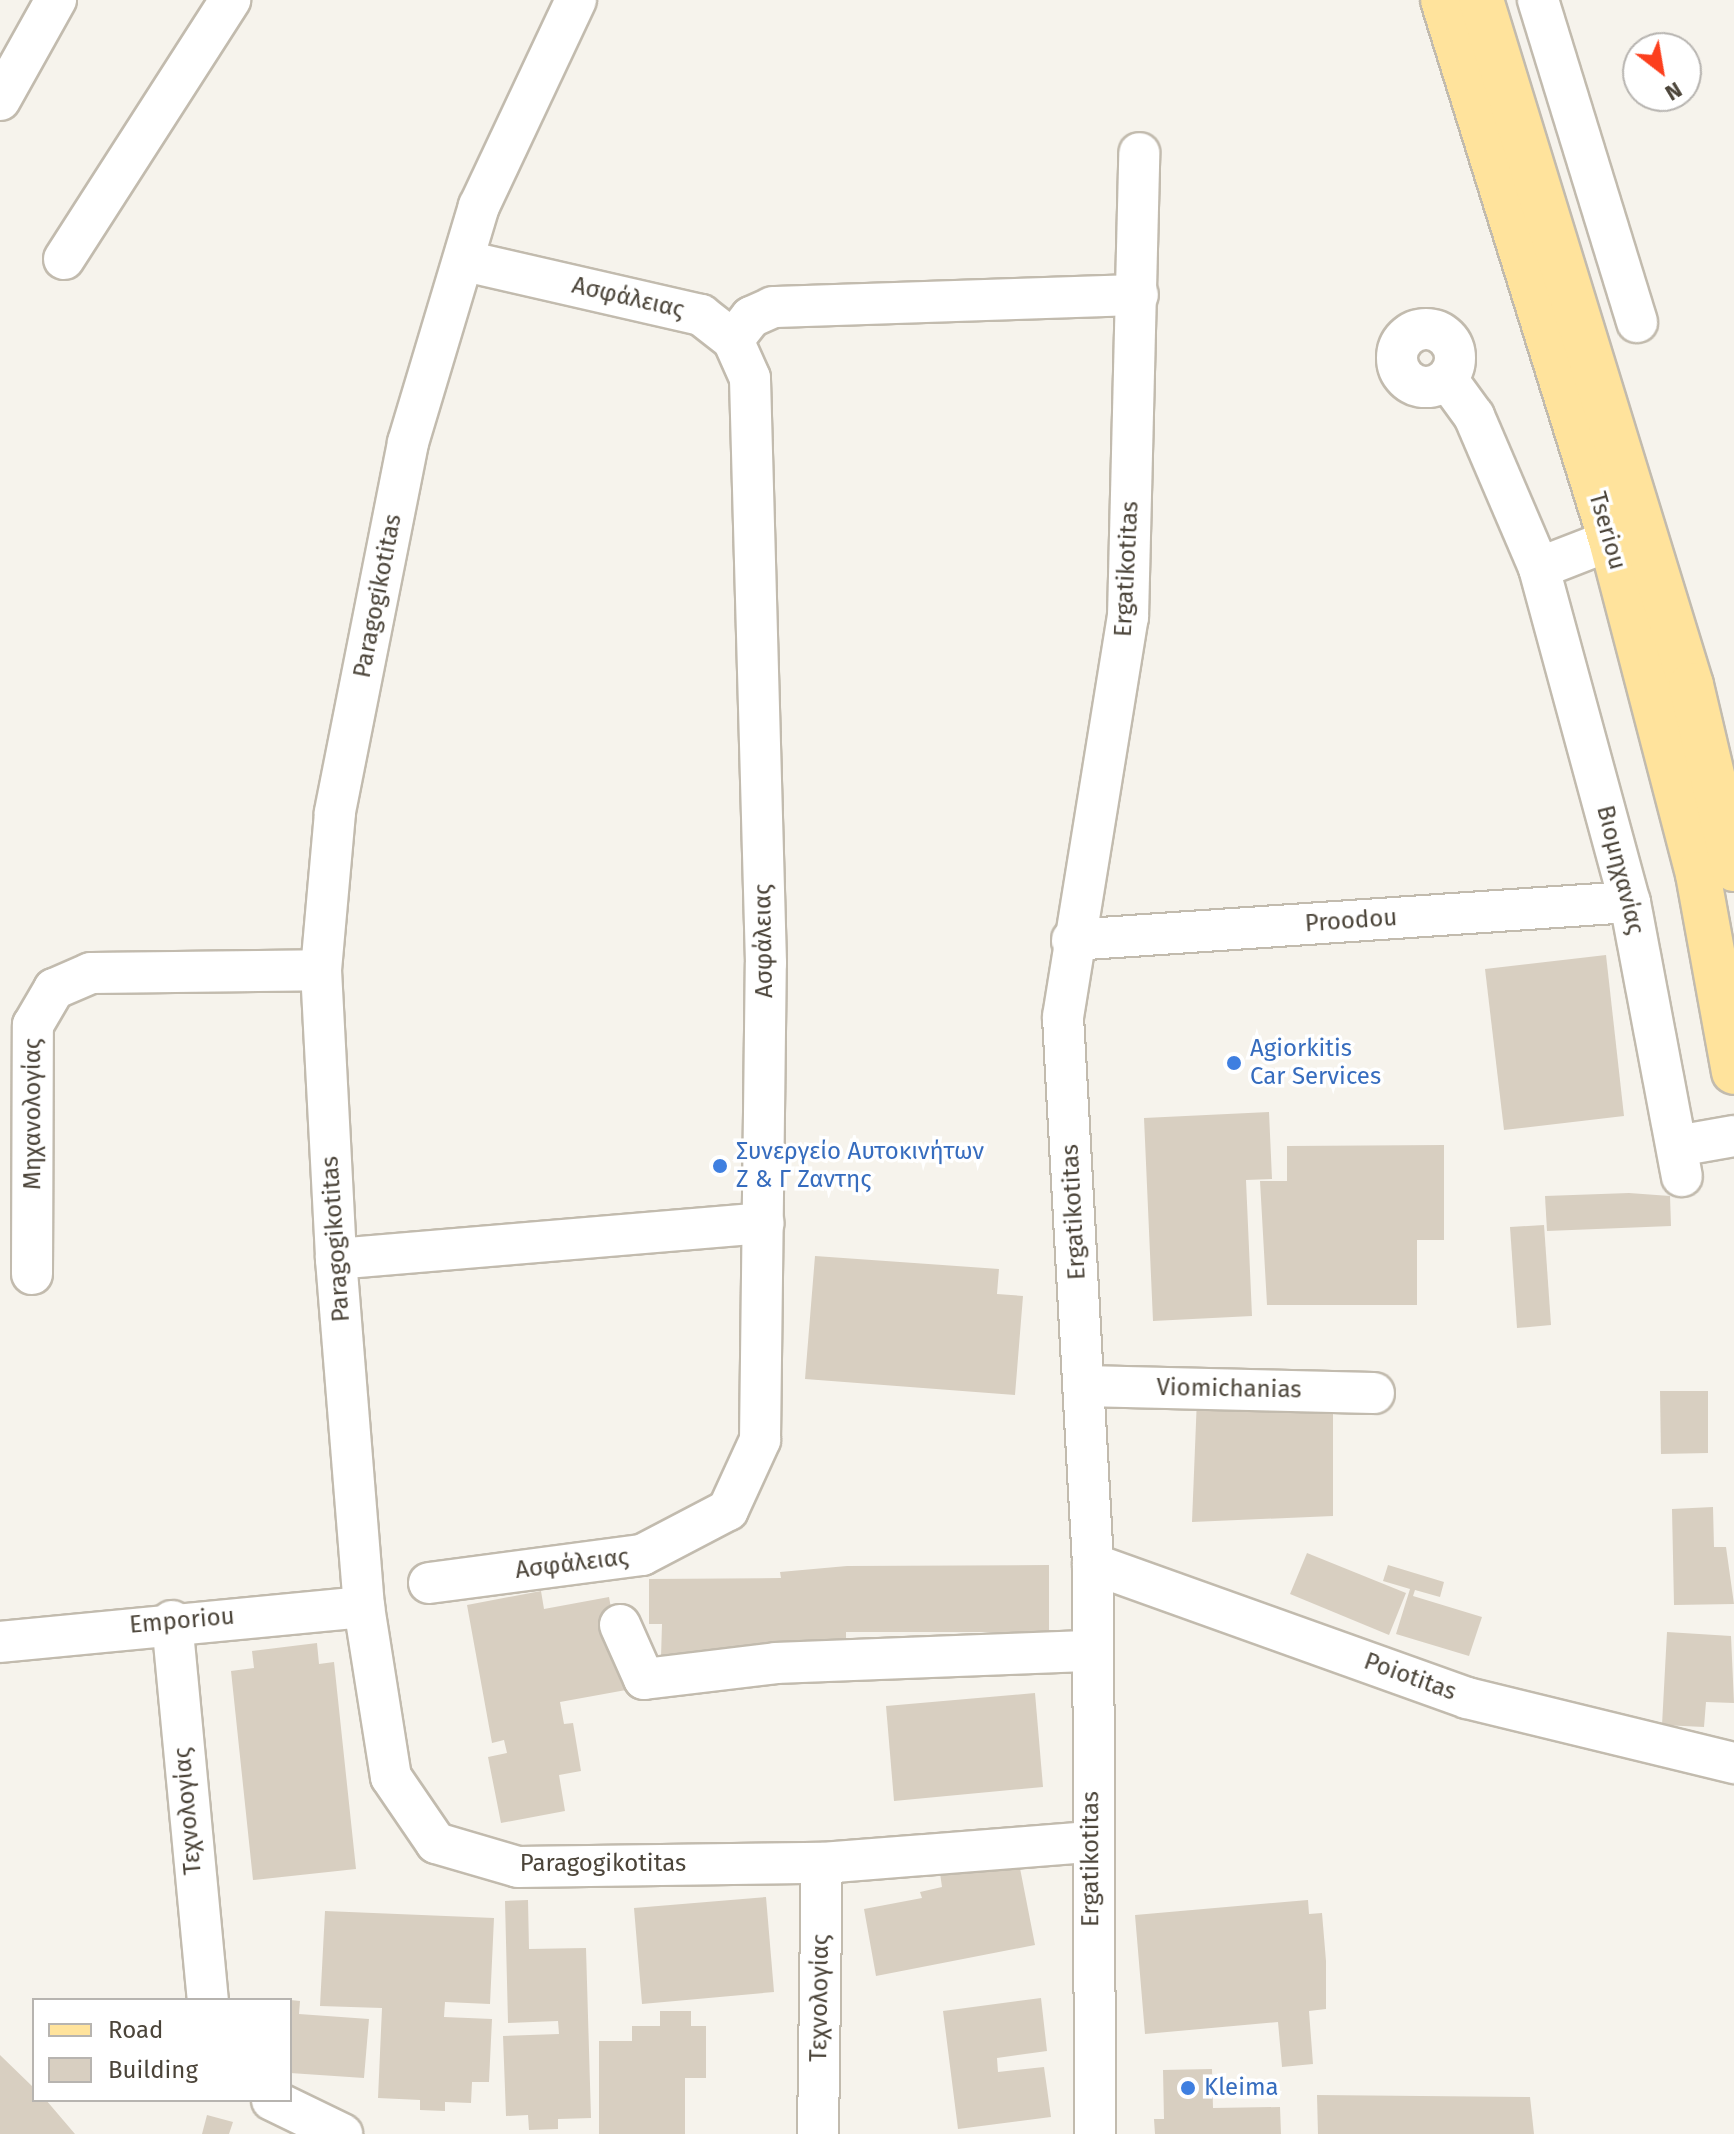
<!DOCTYPE html>
<meta charset="utf-8">
<style>
body{margin:0}
#map{position:relative;width:1734px;height:2134px;overflow:hidden;background:#f6f3ec;font-family:"Fira Sans",sans-serif}
div>[style]{position:absolute}
.building>*{inset:0;background:#d8cfc1}
.roads{filter:drop-shadow(2px 0 #c2bbae) drop-shadow(-2px 0 #c2bbae) drop-shadow(0 2px #c2bbae) drop-shadow(0 -2px #c2bbae)}
.minor>*{height:40px;margin:-20px;padding:0 20px;transform-origin:20px;border-radius:20px;background:#fff}
.minor>.ring{margin:-20px;padding:0;box-sizing:content-box;background:none;border:40px solid #fff;border-radius:50%}
.major>*{height:44px;margin:-22px;padding:0 22px;transform-origin:22px;border-radius:22px;background:#ffe39c}
.dots>*{width:22px;height:22px;translate:-50% -50%;box-sizing:border-box;border:4px solid #fff;border-radius:50%}
span{translate:-50% -50%;white-space:nowrap;text-align:center;line-height:1.15;-webkit-text-stroke:7px #fff;paint-order:stroke}
.street-label{font-size:24px;color:#4b4439}
.shop-label{font-size:24px;color:#366cbe}
.left{translate:0 -50%;text-align:left}
.legend{position:absolute;left:32px;top:1998px;width:260px;height:104px;box-sizing:border-box;background:#fff;border:2px solid #b7b4b0;margin:0;padding:10px 14px;list-style:none;font-size:24px;color:#4b4439}
.legend li{display:flex;align-items:center;gap:16px;height:40px}
.legend b{width:40px;border:2px solid #b7b4b0}
.north{position:absolute;left:1622px;top:32px;width:80px;height:80px;box-sizing:border-box;background:#fff;border:2px solid #b7b4b0;border-radius:50%;rotate:149deg;font-size:22px;font-weight:700;line-height:32px;text-align:center;color:#4b4439}
.north::after{content:'';display:block;margin:auto;width:28px;height:36px;background:#fc3f1d;clip-path:polygon(50% 0,100% 100%,50% 72%,0 100%)}
</style>
<div id="map">
<div class="building">
<i style="clip-path:polygon(1606px 955px,1624px 1116px,1504px 1130px,1485px 969px)"></i>
<i style="clip-path:polygon(1269px 1112px,1272px 1179px,1246px 1180px,1252px 1316px,1153px 1321px,1144px 1118px)"></i>
<i style="clip-path:polygon(1444px 1145px,1444px 1240px,1417px 1240px,1417px 1305px,1267px 1305px,1260px 1181px,1287px 1181px,1287px 1146px)"></i>
<i style="clip-path:polygon(1629px 1193px,1670px 1196px,1671px 1226px,1547px 1231px,1545px 1196px)"></i>
<i style="clip-path:polygon(1544px 1225px,1551px 1325px,1517px 1328px,1510px 1227px)"></i>
<i style="clip-path:polygon(815px 1256px,999px 1269px,997px 1294px,1023px 1296px,1015px 1395px,805px 1379px)"></i>
<i style="clip-path:polygon(1660px 1391px,1708px 1391px,1708px 1453px,1661px 1454px)"></i>
<i style="clip-path:polygon(1197px 1398px,1333px 1398px,1333px 1516px,1192px 1522px)"></i>
<i style="clip-path:polygon(1713px 1507px,1714px 1547px,1726px 1547px,1734px 1604px,1674px 1605px,1672px 1509px)"></i>
<i style="clip-path:polygon(1307px 1553px,1406px 1593px,1389px 1635px,1290px 1594px)"></i>
<i style="clip-path:polygon(1049px 1565px,1049px 1632px,846px 1632px,846px 1641px,779px 1641px,779px 1656px,661px 1657px,662px 1624px,649px 1624px,649px 1579px,781px 1578px,780px 1572px,847px 1566px)"></i>
<i style="clip-path:polygon(1388px 1565px,1444px 1582px,1440px 1597px,1415px 1590px,1413px 1596px,1482px 1617px,1469px 1656px,1396px 1634px,1410px 1589px,1383px 1581px)"></i>
<i style="clip-path:polygon(541px 1591px,544px 1609px,609px 1597px,626px 1690px,560px 1702px,564px 1724px,573px 1723px,581px 1771px,559px 1775px,565px 1811px,501px 1823px,488px 1757px,507px 1753px,504px 1740px,492px 1743px,467px 1605px)"></i>
<i style="clip-path:polygon(1667px 1632px,1731px 1636px,1734px 1703px,1706px 1702px,1704px 1727px,1662px 1725px)"></i>
<i style="clip-path:polygon(317px 1643px,319px 1664px,334px 1662px,356px 1869px,253px 1880px,231px 1671px,254px 1668px,252px 1651px)"></i>
<i style="clip-path:polygon(1035px 1693px,1043px 1787px,894px 1801px,886px 1706px)"></i>
<i style="clip-path:polygon(1018px 1858px,1035px 1945px,876px 1976px,864px 1909px,922px 1898px,920px 1892px,942px 1887px,940px 1873px)"></i>
<i style="clip-path:polygon(766px 1897px,774px 1992px,642px 2004px,634px 1908px)"></i>
<i style="clip-path:polygon(528px 1900px,529px 1949px,586px 1948px,591px 2118px,558px 2119px,558px 2129px,529px 2130px,528px 2115px,506px 2116px,503px 2036px,559px 2034px,558px 2021px,508px 2023px,505px 1901px)"></i>
<i style="clip-path:polygon(1308px 1900px,1309px 1914px,1322px 1913px,1326px 1961px,1326px 2009px,1309px 2011px,1313px 2064px,1282px 2067px,1278px 2022px,1145px 2034px,1135px 1915px)"></i>
<i style="clip-path:polygon(325px 1911px,494px 1918px,490px 2004px,445px 2002px,444px 2017px,492px 2019px,489px 2082px,472px 2082px,471px 2103px,445px 2102px,445px 2111px,420px 2110px,420px 2100px,378px 2098px,382px 2008px,320px 2006px)"></i>
<i style="clip-path:polygon(1041px 1998px,1047px 2051px,997px 2058px,998px 2072px,1044px 2067px,1051px 2117px,958px 2129px,943px 2011px)"></i>
<i style="clip-path:polygon(290px 2000px,300px 2001px,299px 2014px,369px 2019px,364px 2078px,290px 2073px)"></i>
<i style="clip-path:polygon(660px 2011px,691px 2011px,691px 2026px,706px 2026px,706px 2078px,685px 2078px,685px 2134px,599px 2134px,599px 2041px,632px 2041px,632px 2026px,660px 2026px)"></i>
<i style="clip-path:polygon(0 2055px,34px 2088px,34px 2100px,46px 2100px,75px 2134px,0 2134px)"></i>
<i style="clip-path:polygon(1212px 2069px,1213px 2108px,1280px 2107px,1281px 2134px,1155px 2134px,1154px 2119px,1164px 2119px,1163px 2070px)"></i>
<i style="clip-path:polygon(1317px 2095px,1530px 2097px,1534px 2134px,1318px 2134px)"></i>
<i style="clip-path:polygon(207px 2115px,233px 2122px,229px 2134px,202px 2134px)"></i>
</div>
<div class="roads">
<div class="minor">
<i style="left:576px;top:0;width:228px;rotate:115.2deg"></i>
<i style="left:479px;top:206px;width:247px;rotate:106.7deg"></i>
<i style="left:408px;top:443px;width:377px;rotate:101.2deg"></i>
<i style="left:335px;top:813px;width:158px;rotate:95.1deg"></i>
<i style="left:321px;top:970px;width:289px;rotate:87deg"></i>
<i style="left:336px;top:1259px;width:349px;rotate:85.4deg"></i>
<i style="left:364px;top:1607px;width:172px;rotate:81deg"></i>
<i style="left:391px;top:1777px;width:80px;rotate:55.7deg"></i>
<i style="left:436px;top:1843px;width:85px;rotate:16.3deg"></i>
<i style="left:518px;top:1867px;width:304px;rotate:-0.8deg"></i>
<i style="left:822px;top:1863px;width:269px;rotate:-4.5deg"></i>
<i style="left:1538px;top:0;width:337px;rotate:72.9deg"></i>
<i style="left:0;top:100px;width:115px;rotate:-60.8deg"></i>
<i style="left:64px;top:259px;width:308px;rotate:-57.3deg"></i>
<i class="ring" style="left:1397px;top:329px;width:18px;height:18px"></i>
<i style="left:733px;top:340px;width:29px;rotate:-52deg"></i>
<i style="left:751px;top:317px;width:24px;rotate:-24deg"></i>
<i style="left:773px;top:307px;width:365px;rotate:-1.9deg"></i>
<i style="left:1447px;top:379px;width:46px;rotate:53.9deg"></i>
<i style="left:1474px;top:416px;width:165px;rotate:66.8deg"></i>
<i style="left:1539px;top:568px;width:346px;rotate:74.8deg"></i>
<i style="left:1630px;top:902px;width:279px;rotate:79.3deg"></i>
<i style="left:1539px;top:568px;width:77px;rotate:-21.3deg"></i>
<i style="left:1072px;top:940px;width:559px;rotate:-3.9deg"></i>
<i style="left:1677px;top:1146px;width:58px;rotate:-10deg"></i>
<i style="left:336px;top:1259px;width:429px;rotate:-4.8deg"></i>
<i style="left:32px;top:1274px;width:249px;rotate:-89.8deg"></i>
<i style="left:33px;top:1025px;width:42px;rotate:-59.7deg"></i>
<i style="left:54px;top:989px;width:40px;rotate:-23.4deg"></i>
<i style="left:91px;top:973px;width:230px;rotate:-0.7deg"></i>
<i style="left:1084px;top:1386px;width:290px;rotate:1.4deg"></i>
<i style="left:1093px;top:1564px;width:397px;rotate:19.7deg"></i>
<i style="left:1467px;top:1698px;width:275px;rotate:13.7deg"></i>
<i style="left:429px;top:1583px;width:215px;rotate:-7.5deg"></i>
<i style="left:642px;top:1555px;width:97px;rotate:-27.6deg"></i>
<i style="left:728px;top:1510px;width:77px;rotate:-65.4deg"></i>
<i style="left:760px;top:1440px;width:477px;rotate:-89.3deg"></i>
<i style="left:766px;top:963px;width:585px;rotate:-91.57deg"></i>
<i style="left:750px;top:378px;width:42px;rotate:-114.1deg"></i>
<i style="left:733px;top:340px;width:41px;rotate:-142deg"></i>
<i style="left:701px;top:315px;width:242px;rotate:-167.1deg"></i>
<i style="left:172px;top:1621px;width:381px;rotate:84.6deg"></i>
<i style="left:620px;top:1625px;width:59px;rotate:66deg"></i>
<i style="left:644px;top:1679px;width:133px;rotate:-6.9deg"></i>
<i style="left:776px;top:1663px;width:316px;rotate:-2.2deg"></i>
<i style="left:0;top:1642px;width:366px;rotate:-5.5deg"></i>
<i style="left:272px;top:2100px;width:78px;rotate:25.9deg"></i>
<i style="left:818px;top:2134px;width:271px;rotate:-89.2deg"></i>
<i style="left:1095px;top:2134px;width:570px;rotate:-90.2deg"></i>
<i style="left:1093px;top:1564px;width:548px;rotate:-93.14deg"></i>
<i style="left:1063px;top:1017px;width:405px;rotate:-80.8deg"></i>
<i style="left:1128px;top:617px;width:464px;rotate:-88.6deg"></i>
</div>
<div class="major">
<i style="left:1443px;top:0;width:566px;rotate:72.72deg"></i>
<i style="left:1611px;top:540px;width:345px;rotate:75.4deg"></i>
<i style="left:1698px;top:874px;width:201px;rotate:79.7deg"></i>
<i style="left:1481px;top:0;width:716px;rotate:72.96deg"></i>
<i style="left:1691px;top:685px;width:189px;rotate:76.8deg"></i>
</div>
</div>
<div class="dots">
<i style="left:1234px;top:1063px;background:#3f7fe0"></i>
<i style="left:720px;top:1166px;background:#3f7fe0"></i>
<i style="left:1188px;top:2088px;background:#3f7fe0"></i>
</div>
<div class="street-label">
<span style="left:628px;top:298px;rotate:13deg">Ασφάλειας</span>
<span style="left:1607px;top:531px;rotate:74deg">Tseriou</span>
<span style="left:1127px;top:569px;rotate:-87deg">Ergatikotitas</span>
<span style="left:378px;top:596px;rotate:-79deg">Paragogikotitas</span>
<span style="left:1620px;top:870px;rotate:76deg">Βιομηχανίας</span>
<span style="left:1351px;top:921px;rotate:-4deg">Proodou</span>
<span style="left:764px;top:941px;rotate:-91deg">Ασφάλειας</span>
<span style="left:33px;top:1114px;rotate:-90deg">Μηχανολογίας</span>
<span style="left:1074px;top:1212px;rotate:-93deg">Ergatikotitas</span>
<span style="left:336px;top:1239px;rotate:-94deg">Paragogikotitas</span>
<span style="left:1229px;top:1389px;rotate:1deg">Viomichanias</span>
<span style="left:572px;top:1564px;rotate:-7deg">Ασφάλειας</span>
<span style="left:182px;top:1621px;rotate:-5deg">Emporiou</span>
<span style="left:1410px;top:1677px;rotate:20deg">Poiotitas</span>
<span style="left:188px;top:1811px;rotate:-95deg">Τεχνολογίας</span>
<span style="left:1091px;top:1859px;rotate:-90deg">Ergatikotitas</span>
<span style="left:603px;top:1864px">Paragogikotitas</span>
<span style="left:820px;top:1998px;rotate:-89deg">Τεχνολογίας</span>
</div>
<div class="shop-label">
<span class="left" style="left:1250px;top:1063px">Agiorkitis<br>Car Services</span>
<span class="left" style="left:736px;top:1166px">Συνεργείο Αυτοκινήτων<br>Ζ &amp; Γ Ζαντης</span>
<span class="left" style="left:1204px;top:2088px">Kleima</span>
</div>
<ul class="legend">
<li><b style="height:10px;background:#ffe39c"></b>Road</li>
<li><b style="height:22px;background:#d8cfc1"></b>Building</li>
</ul>
<div class="north">N</div>
</div>
